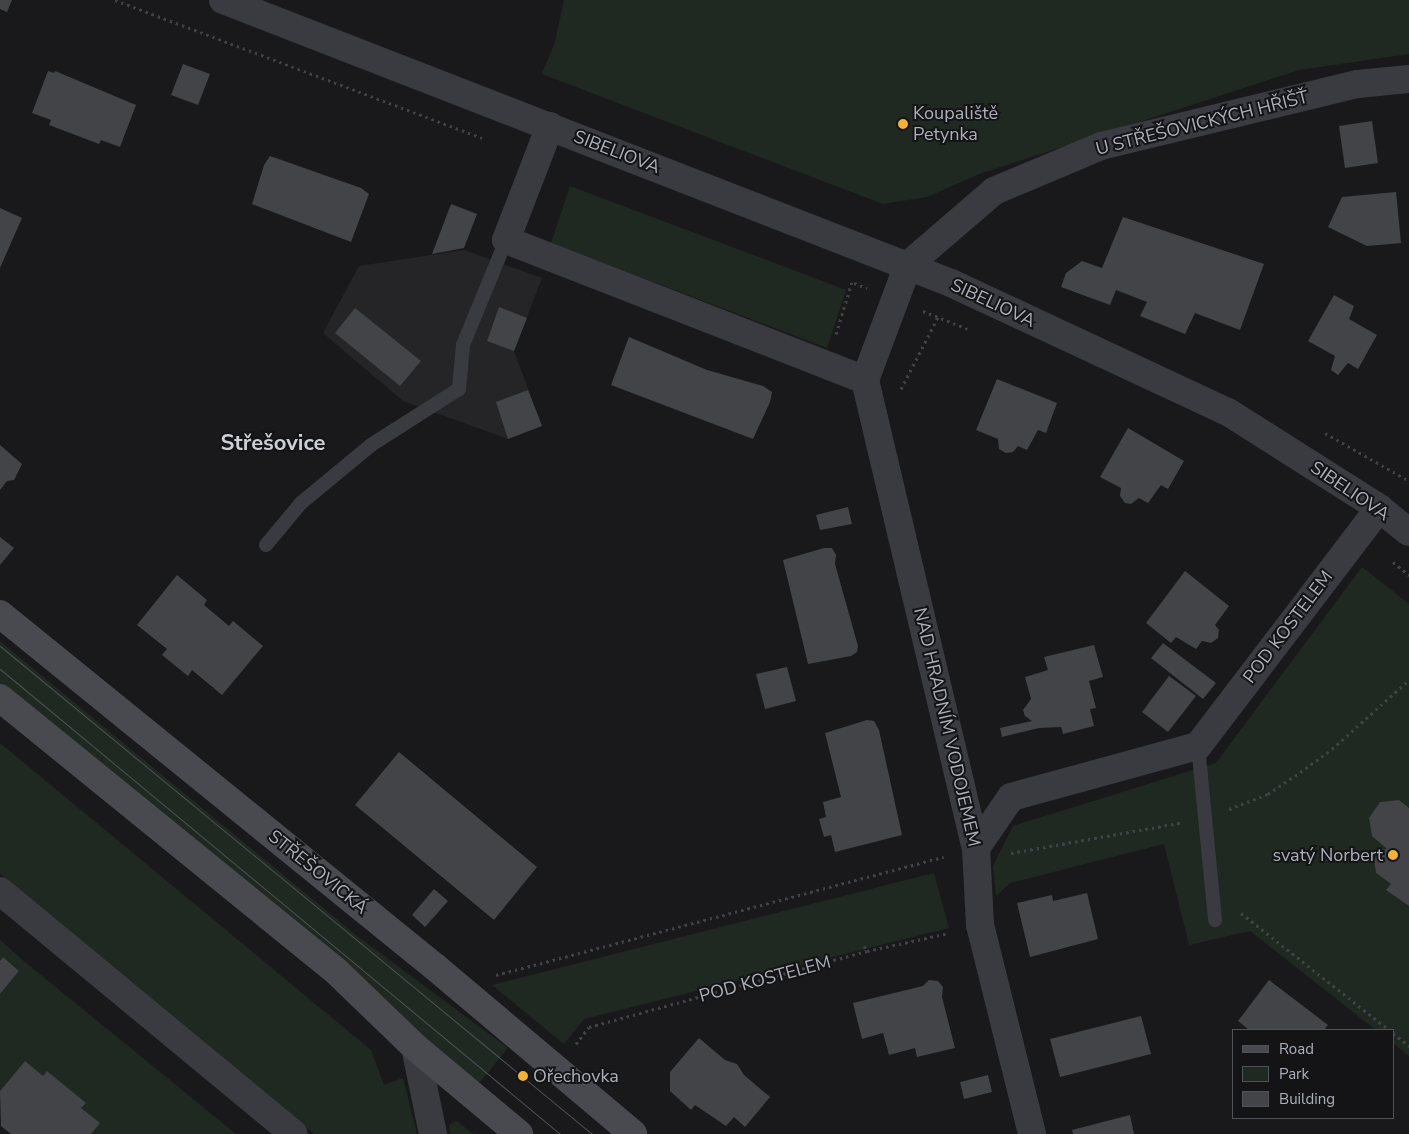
<!DOCTYPE html>
<meta charset="utf-8">
<style>
body{margin:0}
#map{position:relative;width:1409px;height:1134px;overflow:hidden;background:#19191b;font-family:"Nunito Sans",sans-serif}
div>[style]{position:absolute}
.built>*{inset:0;background:#252528}
.green>*{inset:0;background:#202921}
.building>*{inset:0;background:#434448}
.path>*{height:3px;margin-top:-1.5px;transform-origin:0;background:repeating-linear-gradient(90deg,#404247 0 2.5px,transparent 0 6.5px)}
.lane>*{height:14px;margin:-7px;padding:0 7px;transform-origin:7px;border-radius:7px;background:#3a3b40}
.street>*{height:28px;margin:-14px;padding:0 14px;transform-origin:14px;border-radius:14px;background:#3a3b40}
.secondary>*{height:28px;margin:-14px;padding:0 14px;transform-origin:14px;border-radius:14px;background:#484a50}
.tram>*{height:1px;margin:-0.5px;padding:0 0.5px;transform-origin:0.5px;border-radius:0.5px;background:#4d4f55}
.dots>*{width:14px;height:14px;translate:-50% -50%;box-sizing:border-box;border:2px solid #141416;border-radius:50%}
span{translate:-50% -50%;white-space:nowrap;text-align:center;line-height:1.15;-webkit-text-stroke:4px #141416;paint-order:stroke}
.poi-label{font-size:18px;color:#abb0ba}
.left{translate:0 -50%;text-align:left}
.right{translate:-100% -50%;text-align:right}
.street-label{font-size:18px;color:#abb0ba}
.district-label{font-size:22px;color:#cccfd6;font-weight:700}
.legend{position:absolute;left:1232px;top:1029px;width:162px;height:90px;box-sizing:border-box;background:#141416;border:1px solid #505258;margin:0;padding:6px 9px;list-style:none;font-size:15px;color:#abb0ba}
.legend li{display:flex;align-items:center;gap:10px;height:25px}
.legend b{width:25px;border:1px solid #505258}
</style>
<div id="map">
<div class="built">
<i style="clip-path:polygon(464px 250px,542px 278px,514px 351px,542px 426px,508px 439px,403px 401px,323px 333px,359px 266px)"></i>
</div>
<div class="green">
<i style="clip-path:polygon(564px 0,1409px 0,1409px 54px,1299px 70px,979px 174px,927px 197px,883px 204px,542px 74px,555px 42px)"></i>
<i style="clip-path:polygon(570px 186px,846px 290px,827px 348px,551px 243px)"></i>
<i style="clip-path:polygon(1362px 567px,1409px 604px,1409px 808px,1399px 800px,1380px 802px,1369px 818px,1372px 836px,1387px 849px,1381px 850px,1374px 860px,1376px 873px,1391px 884px,1387px 889px,1409px 906px,1409px 1056px,1393px 1043px,1393px 1030px,1376px 1030px,1250px 931px,1189px 945px,1164px 844px,1010px 883px,996px 896px,993px 866px,1013px 826px,1216px 763px)"></i>
<i style="clip-path:polygon(0 641px,356px 935px,508px 1048px,476px 1087px,335px 960px,0 684px)"></i>
<i style="clip-path:polygon(0 743px,371px 1050px,384px 1085px,403px 1078px,417px 1134px,314px 1134px,0 874px)"></i>
<i style="clip-path:polygon(934px 873px,949px 928px,584px 1019px,564px 1044px,492px 985px)"></i>
<i style="clip-path:polygon(0 940px,25px 962px,236px 1134px,91px 1134px,81px 1108px,85px 1103px,47px 1071px,43px 1076px,25px 1061px,0 1091px,0 994px,19px 971px,3px 957px,0 961px)"></i>
<i style="clip-path:polygon(456px 1121px,458px 1122px,473px 1134px,450px 1134px,449px 1125px)"></i>
</div>
<div class="building">
<i style="clip-path:polygon(0 0,12px 0,7px 12px,0 9px)"></i>
<i style="clip-path:polygon(183px 64px,210px 74px,198px 105px,171px 95px)"></i>
<i style="clip-path:polygon(48px 71px,54px 73px,55px 71px,136px 105px,120px 147px,101px 140px,99px 144px,49px 125px,51px 120px,32px 113px)"></i>
<i style="clip-path:polygon(1372px 121px,1378px 163px,1345px 168px,1339px 126px)"></i>
<i style="clip-path:polygon(270px 156px,361px 188px,369px 194px,351px 242px,252px 204px,264px 165px)"></i>
<i style="clip-path:polygon(1396px 192px,1401px 243px,1367px 246px,1328px 227px,1342px 197px)"></i>
<i style="clip-path:polygon(451px 204px,477px 214px,464px 248px,432px 254px)"></i>
<i style="clip-path:polygon(0 208px,22px 218px,0 268px)"></i>
<i style="clip-path:polygon(1123px 217px,1264px 264px,1240px 330px,1195px 313px,1185px 334px,1140px 316px,1147px 302px,1116px 290px,1110px 305px,1061px 287px,1066px 273px,1082px 261px,1102px 268px)"></i>
<i style="clip-path:polygon(1334px 295px,1354px 306px,1349px 319px,1377px 335px,1358px 369px,1348px 363px,1338px 375px,1331px 370px,1335px 356px,1308px 341px)"></i>
<i style="clip-path:polygon(499px 307px,527px 318px,514px 351px,487px 341px)"></i>
<i style="clip-path:polygon(355px 308px,421px 361px,400px 386px,335px 333px)"></i>
<i style="clip-path:polygon(629px 337px,707px 370px,763px 386px,772px 392px,770px 402px,753px 439px,611px 385px)"></i>
<i style="clip-path:polygon(997px 379px,1057px 403px,1046px 433px,1038px 430px,1027px 450px,1018px 446px,1013px 452px,1006px 453px,999px 449px,998px 439px,976px 430px)"></i>
<i style="clip-path:polygon(528px 390px,542px 426px,508px 439px,496px 402px)"></i>
<i style="clip-path:polygon(1128px 428px,1184px 461px,1168px 489px,1161px 485px,1148px 503px,1139px 498px,1131px 504px,1125px 503px,1120px 496px,1121px 488px,1100px 477px)"></i>
<i style="clip-path:polygon(0 445px,22px 464px,14px 480px,7px 481px,0 490px)"></i>
<i style="clip-path:polygon(848px 507px,852px 524px,820px 530px,816px 515px)"></i>
<i style="clip-path:polygon(0 537px,14px 548px,0 565px)"></i>
<i style="clip-path:polygon(824px 548px,832px 548px,836px 555px,835px 564px,858px 646px,857px 652px,851px 656px,808px 664px,783px 560px)"></i>
<i style="clip-path:polygon(1185px 571px,1229px 606px,1215px 625px,1219px 630px,1218px 638px,1211px 643px,1202px 641px,1196px 649px,1176px 637px,1171px 643px,1146px 623px)"></i>
<i style="clip-path:polygon(177px 575px,207px 600px,204px 605px,229px 626px,233px 621px,263px 646px,222px 695px,192px 670px,188px 676px,162px 655px,167px 649px,137px 625px)"></i>
<i style="clip-path:polygon(1163px 643px,1216px 683px,1203px 699px,1151px 658px)"></i>
<i style="clip-path:polygon(1094px 645px,1103px 677px,1089px 681px,1096px 708px,1090px 709px,1094px 726px,1063px 734px,1061px 727px,1039px 728px,1002px 737px,1000px 728px,1032px 721px,1025px 716px,1023px 710px,1031px 699px,1025px 677px,1048px 670px,1044px 657px)"></i>
<i style="clip-path:polygon(787px 667px,796px 701px,765px 709px,756px 674px)"></i>
<i style="clip-path:polygon(1169px 676px,1196px 696px,1168px 732px,1142px 712px)"></i>
<i style="clip-path:polygon(867px 720px,874px 721px,879px 730px,902px 835px,835px 852px,831px 835px,824px 837px,819px 819px,826px 817px,823px 802px,841px 797px,825px 733px)"></i>
<i style="clip-path:polygon(399px 752px,537px 867px,494px 920px,355px 805px)"></i>
<i style="clip-path:polygon(1399px 800px,1409px 808px,1409px 906px,1386px 890px,1391px 884px,1376px 873px,1374px 860px,1381px 850px,1387px 849px,1372px 836px,1369px 818px,1380px 802px)"></i>
<i style="clip-path:polygon(434px 889px,448px 901px,425px 927px,412px 915px)"></i>
<i style="clip-path:polygon(1087px 893px,1098px 939px,1030px 957px,1017px 903px,1052px 895px,1053px 901px)"></i>
<i style="clip-path:polygon(3px 957px,19px 971px,0 994px,0 961px)"></i>
<i style="clip-path:polygon(929px 980px,938px 981px,943px 987px,942px 997px,955px 1048px,917px 1057px,915px 1048px,889px 1055px,883px 1033px,862px 1039px,853px 1003px,923px 986px)"></i>
<i style="clip-path:polygon(1269px 980px,1328px 1025px,1324px 1030px,1249px 1030px,1238px 1021px)"></i>
<i style="clip-path:polygon(1141px 1016px,1151px 1054px,1060px 1077px,1050px 1039px)"></i>
<i style="clip-path:polygon(699px 1038px,725px 1060px,737px 1064px,744px 1075px,770px 1097px,745px 1127px,734px 1117px,726px 1126px,695px 1105px,691px 1110px,670px 1091px,670px 1072px)"></i>
<i style="clip-path:polygon(25px 1061px,43px 1076px,47px 1071px,86px 1103px,81px 1108px,100px 1123px,91px 1134px,11px 1134px,1px 1126px,0 1091px)"></i>
<i style="clip-path:polygon(988px 1075px,992px 1092px,964px 1099px,960px 1082px)"></i>
<i style="clip-path:polygon(1130px 1115px,1134px 1134px,1073px 1134px,1072px 1130px)"></i>
</div>
<div class="path">
<i style="left:115px;top:0;width:392px;rotate:20.6deg"></i>
<i style="left:854px;top:283px;width:14px;rotate:21deg"></i>
<i style="left:923px;top:311px;width:48px;rotate:21.8deg"></i>
<i style="left:836px;top:334px;width:54px;rotate:-72.9deg"></i>
<i style="left:901px;top:389px;width:81px;rotate:-62.8deg"></i>
<i style="left:1325px;top:433px;width:97px;rotate:29.7deg"></i>
<i style="left:1393px;top:562px;width:21px;rotate:39deg"></i>
<i style="left:1229px;top:809px;width:42px;rotate:-21deg"></i>
<i style="left:1268px;top:794px;width:32px;rotate:-34deg"></i>
<i style="left:1295px;top:776px;width:46px;rotate:-36.1deg"></i>
<i style="left:1332px;top:749px;width:103px;rotate:-41.9deg"></i>
<i style="left:1011px;top:853px;width:172px;rotate:-10.1deg"></i>
<i style="left:1241px;top:913px;width:189px;rotate:38.3deg"></i>
<i style="left:864px;top:946px;width:6px;rotate:59deg"></i>
<i style="left:496px;top:975px;width:463px;rotate:-14.8deg"></i>
<i style="left:1393px;top:1033px;width:21px;rotate:39deg"></i>
<i style="left:576px;top:1044px;width:21px;rotate:-53deg"></i>
<i style="left:589px;top:1027px;width:288px;rotate:-15.3deg"></i>
<i style="left:867px;top:951px;width:84px;rotate:-12.4deg"></i>
</div>
<div class="lane">
<i style="left:266px;top:545px;width:55px;rotate:-50.2deg"></i>
<i style="left:301px;top:503px;width:91px;rotate:-39.6deg"></i>
<i style="left:371px;top:445px;width:104px;rotate:-32.5deg"></i>
<i style="left:459px;top:389px;width:44px;rotate:-84.8deg"></i>
<i style="left:463px;top:345px;width:113px;rotate:-67.7deg"></i>
<i style="left:1198px;top:746px;width:175px;rotate:84.4deg"></i>
</div>
<div class="street">
<i style="left:223px;top:0;width:781px;rotate:21.24deg"></i>
<i style="left:951px;top:283px;width:306px;rotate:25deg"></i>
<i style="left:1228px;top:412px;width:179px;rotate:32.4deg"></i>
<i style="left:1379px;top:508px;width:38px;rotate:39deg"></i>
<i style="left:550px;top:126px;width:122px;rotate:111.1deg"></i>
<i style="left:506px;top:240px;width:385px;rotate:21.3deg"></i>
<i style="left:865px;top:380px;width:481px;rotate:76.7deg"></i>
<i style="left:976px;top:848px;width:77px;rotate:87deg"></i>
<i style="left:980px;top:925px;width:215px;rotate:76deg"></i>
<i style="left:865px;top:380px;width:123px;rotate:-69.5deg"></i>
<i style="left:908px;top:265px;width:113px;rotate:-40.7deg"></i>
<i style="left:994px;top:191px;width:116px;rotate:-22.8deg"></i>
<i style="left:1101px;top:146px;width:264px;rotate:-13.6deg"></i>
<i style="left:1358px;top:84px;width:51px;rotate:-5.6deg"></i>
<i style="left:976px;top:848px;width:62px;rotate:-55.5deg"></i>
<i style="left:1011px;top:797px;width:194px;rotate:-15.3deg"></i>
<i style="left:1198px;top:746px;width:299px;rotate:-52.7deg"></i>
<i style="left:0;top:891px;width:381px;rotate:39.6deg"></i>
<i style="left:415px;top:1047px;width:89px;rotate:78.3deg"></i>
</div>
<div class="secondary">
<i style="left:0;top:614px;width:560px;rotate:39.06deg"></i>
<i style="left:435px;top:967px;width:259px;rotate:40.1deg"></i>
<i style="left:0;top:698px;width:434px;rotate:39.1deg"></i>
<i style="left:337px;top:972px;width:108px;rotate:43.9deg"></i>
<i style="left:415px;top:1047px;width:136px;rotate:39.9deg"></i>
</div>
<div class="tram">
<i style="left:0;top:646px;width:767px;rotate:39.5deg"></i>
<i style="left:0;top:669px;width:728px;rotate:39.7deg"></i>
</div>
<div class="dots">
<i style="left:903px;top:124px;background:#f2b239"></i>
<i style="left:1393px;top:855px;background:#f2b239"></i>
<i style="left:523px;top:1076px;background:#f2b239"></i>
</div>
<div class="poi-label">
<span class="left" style="left:913px;top:124px">Koupaliště<br>Petynka</span>
<span class="right" style="left:1383px;top:855px">svatý Norbert</span>
<span class="left" style="left:533px;top:1076px">Ořechovka</span>
</div>
<div class="street-label">
<span style="left:1202px;top:123px;rotate:-14deg">U STŘEŠOVICKÝCH HŘIŠŤ</span>
<span style="left:617px;top:152px;rotate:21deg">SIBELIOVA</span>
<span style="left:993px;top:303px;rotate:25deg">SIBELIOVA</span>
<span style="left:1350px;top:491px;rotate:34deg">SIBELIOVA</span>
<span style="left:1288px;top:627px;rotate:-53deg">POD KOSTELEM</span>
<span style="left:947px;top:727px;rotate:77deg">NAD HRADNÍM VODOJEMEM</span>
<span style="left:318px;top:872px;rotate:39deg">STŘEŠOVICKÁ</span>
<span style="left:765px;top:979px;rotate:-15deg">POD KOSTELEM</span>
</div>
<div class="district-label">
<span style="left:273px;top:444px">Střešovice</span>
</div>
<ul class="legend">
<li><b style="height:6px;background:#484a50"></b>Road</li>
<li><b style="height:14px;background:#202921"></b>Park</li>
<li><b style="height:14px;background:#434448"></b>Building</li>
</ul>
</div>
